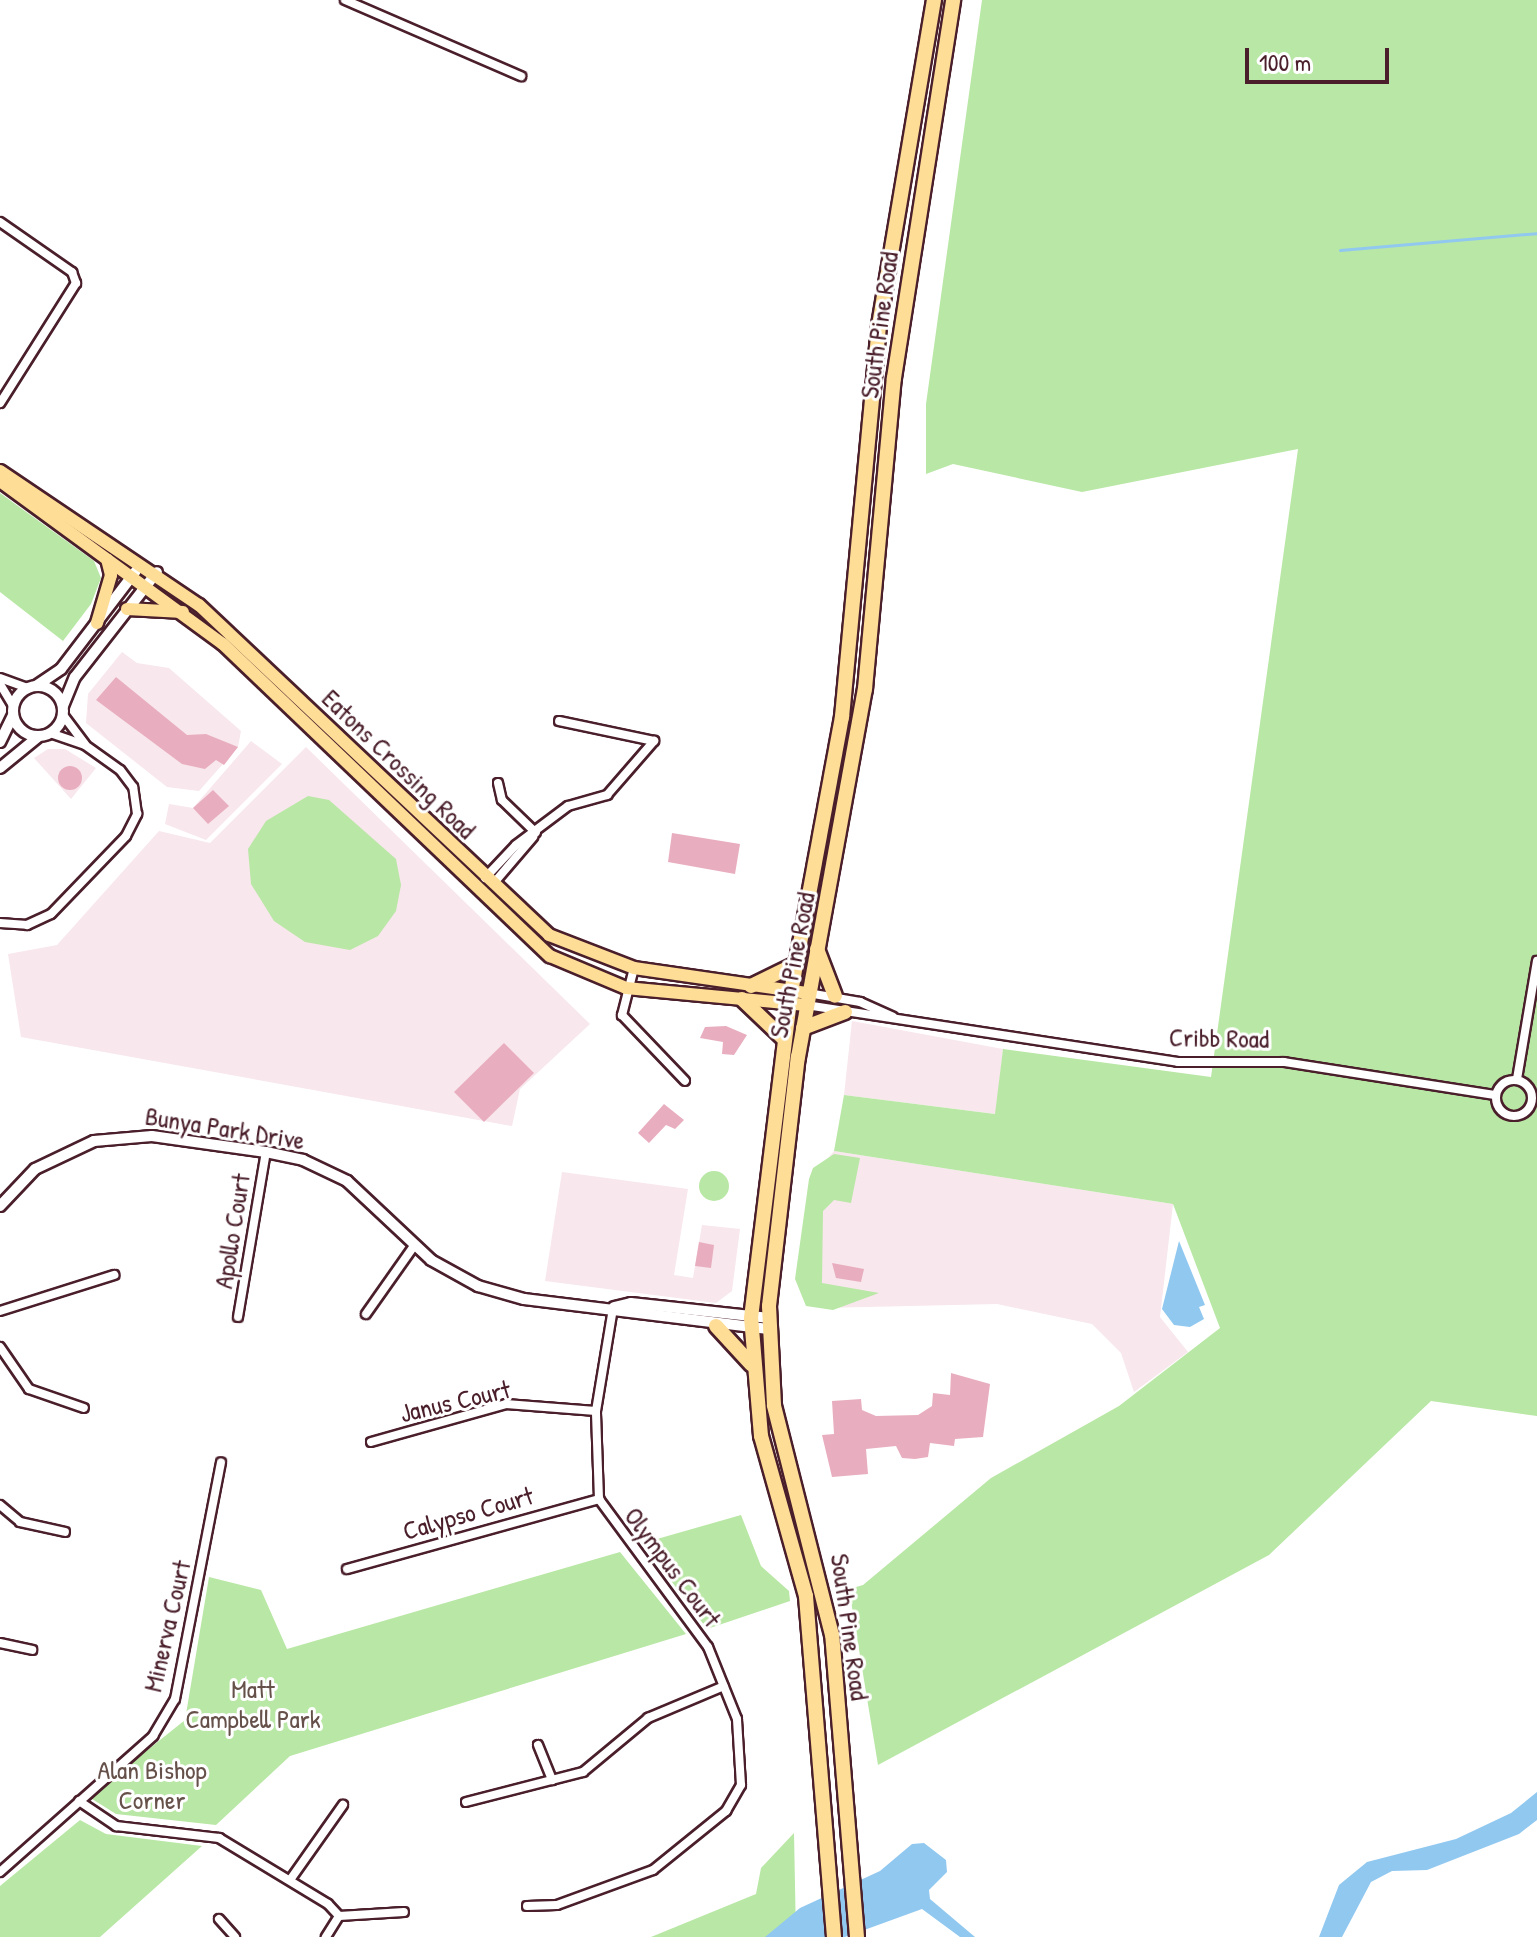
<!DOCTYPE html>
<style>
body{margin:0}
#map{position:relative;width:1537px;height:1937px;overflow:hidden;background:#fff;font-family:"Patrick Hand",sans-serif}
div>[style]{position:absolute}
.built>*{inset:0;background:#f8e7ec}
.green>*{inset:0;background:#b9e7a5}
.round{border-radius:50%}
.water>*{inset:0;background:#91c8f0}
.stream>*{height:3px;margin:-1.5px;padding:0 1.5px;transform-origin:1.5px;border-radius:1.5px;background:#91c8f0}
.building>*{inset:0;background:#e8aebf}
.roads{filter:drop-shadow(2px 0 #4a1f2b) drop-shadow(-2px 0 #4a1f2b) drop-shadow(0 2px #4a1f2b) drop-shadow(0 -2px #4a1f2b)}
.minor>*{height:8px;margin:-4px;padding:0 4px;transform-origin:4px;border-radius:4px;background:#fff}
.minor>.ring{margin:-4px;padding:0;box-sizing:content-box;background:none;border:8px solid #fff;border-radius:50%}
.tertiary>*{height:10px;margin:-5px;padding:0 5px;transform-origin:5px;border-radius:5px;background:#fff}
.tertiary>.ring{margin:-5px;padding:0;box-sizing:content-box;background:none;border:10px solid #fff;border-radius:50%}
.primary>*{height:12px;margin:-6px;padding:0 6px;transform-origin:6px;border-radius:6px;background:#fedd96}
.trunk>*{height:14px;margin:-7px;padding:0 7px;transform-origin:7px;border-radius:7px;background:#fedd96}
span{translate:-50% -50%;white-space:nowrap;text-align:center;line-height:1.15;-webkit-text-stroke:6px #fff;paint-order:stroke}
.street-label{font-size:26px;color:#4a1f2b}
.park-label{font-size:26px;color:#66514a}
.scale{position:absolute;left:1245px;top:48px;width:144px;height:36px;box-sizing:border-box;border:4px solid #4a1f2b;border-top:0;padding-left:10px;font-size:24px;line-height:28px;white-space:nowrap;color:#4a1f2b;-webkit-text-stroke:6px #fff;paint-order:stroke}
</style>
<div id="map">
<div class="built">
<i style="clip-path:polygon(122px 652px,137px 663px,169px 668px,241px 731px,238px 747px,199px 791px,167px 787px,86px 723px,88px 694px)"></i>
<i style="clip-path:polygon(251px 741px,282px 764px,206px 840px,165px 824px,169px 804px,193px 808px)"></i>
<i style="clip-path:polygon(306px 747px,590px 1024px,520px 1089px,512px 1126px,21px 1037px,8px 954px,57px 945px,159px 831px,210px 843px)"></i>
<i style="clip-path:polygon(48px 749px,65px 749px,96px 768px,71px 799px,34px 758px)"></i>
<i style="clip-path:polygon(852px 1021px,1003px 1049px,996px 1114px,844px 1095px)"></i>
<i style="clip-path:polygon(834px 1151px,1173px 1204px,1160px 1317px,1188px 1352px,1134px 1392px,1121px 1353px,1092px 1324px,997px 1304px,822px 1308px,815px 1174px)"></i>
<i style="clip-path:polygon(562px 1172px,688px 1189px,674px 1275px,693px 1278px,702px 1225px,740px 1229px,732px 1291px,716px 1303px,545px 1281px)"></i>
</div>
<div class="green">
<i style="clip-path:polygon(982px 0,1537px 0,1537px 1416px,1431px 1401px,1269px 1555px,878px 1765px,849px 1589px,863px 1585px,991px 1478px,1119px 1406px,1220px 1328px,1173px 1204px,834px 1151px,844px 1095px,995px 1114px,1003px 1049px,1211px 1077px,1298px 449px,1082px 492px,953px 464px,926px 474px,926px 404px)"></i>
<i style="clip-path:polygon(0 493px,94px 561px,101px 578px,91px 604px,63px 641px,0 592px)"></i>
<i style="clip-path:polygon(308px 796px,329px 800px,396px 859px,401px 885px,396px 911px,378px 936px,350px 950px,305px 942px,274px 921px,251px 884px,248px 849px,266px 821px)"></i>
<i style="clip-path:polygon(834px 1154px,860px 1158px,851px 1203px,834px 1200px,823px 1211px,822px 1283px,879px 1293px,833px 1310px,806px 1306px,795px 1279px,809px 1179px,813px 1168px)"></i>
<i class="round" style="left:699px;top:1171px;width:30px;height:30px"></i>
<i style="clip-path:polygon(741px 1515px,761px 1566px,789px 1591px,790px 1601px,707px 1629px,643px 1543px)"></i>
<i style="clip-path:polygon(620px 1552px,686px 1634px,290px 1756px,216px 1825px,116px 1814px,89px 1797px,185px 1720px,209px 1577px,261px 1590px,287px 1649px)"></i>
<i style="clip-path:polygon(80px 1820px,106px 1834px,202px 1846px,100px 1937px,0 1937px,0 1886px)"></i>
<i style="clip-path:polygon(794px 1833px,796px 1937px,651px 1937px,756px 1894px,761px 1868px)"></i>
</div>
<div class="water">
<i style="clip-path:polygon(1179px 1241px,1205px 1305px,1199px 1307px,1204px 1319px,1190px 1327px,1174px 1325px,1162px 1309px)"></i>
<i style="clip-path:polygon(1537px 1792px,1537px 1820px,1519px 1834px,1427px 1870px,1392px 1871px,1371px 1882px,1342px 1937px,1319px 1937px,1339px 1885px,1367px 1862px,1456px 1839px,1511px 1813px)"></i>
<i style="clip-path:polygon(924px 1843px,946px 1860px,947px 1872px,929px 1890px,930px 1899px,975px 1937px,960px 1937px,922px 1909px,845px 1937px,765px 1937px,800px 1908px,880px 1871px,912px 1844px)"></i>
</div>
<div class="stream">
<i style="left:1340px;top:250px;width:198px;rotate:-4.9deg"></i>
</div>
<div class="building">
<i style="clip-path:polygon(116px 677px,187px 735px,206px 734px,238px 747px,224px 765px,216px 760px,205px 769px,182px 764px,96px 700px)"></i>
<i class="round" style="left:58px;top:766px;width:24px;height:24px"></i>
<i style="clip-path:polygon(213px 790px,229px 806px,208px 824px,193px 808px)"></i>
<i style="clip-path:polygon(672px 833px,740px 844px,735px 874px,668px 862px)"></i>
<i style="clip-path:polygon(726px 1026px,747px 1035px,734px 1055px,722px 1054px,723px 1042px,700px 1038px,705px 1027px)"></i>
<i style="clip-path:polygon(504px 1043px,534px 1073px,484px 1122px,454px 1092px)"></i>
<i style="clip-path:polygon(664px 1104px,684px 1120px,675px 1129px,666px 1125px,649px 1143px,638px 1133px)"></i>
<i style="clip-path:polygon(699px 1242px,714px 1245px,711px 1268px,695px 1266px)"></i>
<i style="clip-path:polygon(832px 1263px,864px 1269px,861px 1282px,836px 1278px)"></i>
<i style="clip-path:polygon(951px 1373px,990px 1384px,983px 1437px,955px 1439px,954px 1446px,930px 1443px,928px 1457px,915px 1459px,902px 1458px,896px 1446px,866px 1449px,868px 1474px,832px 1477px,822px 1435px,834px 1434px,832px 1401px,861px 1399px,862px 1410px,876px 1416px,918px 1415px,932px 1406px,933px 1393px,950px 1395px)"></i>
</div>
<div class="roads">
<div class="minor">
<i style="left:345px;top:0;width:192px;rotate:23.4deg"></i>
<i style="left:0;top:222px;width:88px;rotate:34.8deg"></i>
<i style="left:72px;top:272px;width:12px;rotate:70deg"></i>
<i style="left:76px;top:283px;width:142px;rotate:122.3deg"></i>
<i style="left:0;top:678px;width:30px;rotate:20deg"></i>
<i style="left:0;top:684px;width:26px;rotate:59deg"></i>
<i style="left:63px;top:715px;width:36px;rotate:53deg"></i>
<i style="left:498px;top:783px;width:17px;rotate:77deg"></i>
<i style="left:502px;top:800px;width:47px;rotate:44.1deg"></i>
<i style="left:485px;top:878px;width:45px;rotate:-46.8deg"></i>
<i style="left:516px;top:845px;width:65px;rotate:-36.9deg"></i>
<i style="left:568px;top:806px;width:41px;rotate:-15.8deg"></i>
<i style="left:607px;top:795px;width:72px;rotate:-49deg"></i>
<i style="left:654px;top:741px;width:97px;rotate:-168.1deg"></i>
<i style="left:493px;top:884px;width:62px;rotate:-49.6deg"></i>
<i style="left:0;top:923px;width:27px;rotate:4deg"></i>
<i style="left:27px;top:925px;width:26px;rotate:-25deg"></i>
<i style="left:51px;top:914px;width:108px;rotate:-46.1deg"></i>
<i style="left:126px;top:836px;width:25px;rotate:-63deg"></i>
<i style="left:137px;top:814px;width:27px;rotate:-98deg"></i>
<i style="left:133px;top:787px;width:21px;rotate:-127deg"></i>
<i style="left:120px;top:770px;width:43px;rotate:-144.5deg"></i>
<i style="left:85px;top:745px;width:37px;rotate:-161deg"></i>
<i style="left:634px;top:968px;width:49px;rotate:104.3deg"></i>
<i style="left:622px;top:1015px;width:91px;rotate:46.3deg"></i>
<i style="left:808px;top:993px;width:53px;rotate:9.8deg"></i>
<i style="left:860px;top:1002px;width:36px;rotate:24deg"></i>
<i style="left:806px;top:1005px;width:376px;rotate:8.7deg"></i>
<i style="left:1178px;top:1062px;width:106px"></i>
<i style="left:1284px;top:1062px;width:214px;rotate:8.9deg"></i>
<i style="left:1517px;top:1079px;width:120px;rotate:-80.4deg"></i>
<i class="ring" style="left:1496px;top:1080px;width:28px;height:28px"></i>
<i style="left:0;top:1311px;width:120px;rotate:-17.5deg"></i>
<i style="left:366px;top:1314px;width:83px;rotate:-54.8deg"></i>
<i style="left:238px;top:1317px;width:167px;rotate:-80.4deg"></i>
<i style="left:0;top:1347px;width:51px;rotate:55.4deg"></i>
<i style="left:29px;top:1389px;width:58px;rotate:19.1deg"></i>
<i style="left:371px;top:1442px;width:140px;rotate:-15.7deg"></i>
<i style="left:506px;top:1404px;width:90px;rotate:4.4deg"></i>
<i style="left:0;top:1505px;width:26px;rotate:40deg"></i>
<i style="left:20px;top:1522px;width:46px;rotate:12.5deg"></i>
<i style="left:347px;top:1569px;width:262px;rotate:-15.5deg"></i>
<i style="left:0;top:1643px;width:33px;rotate:12deg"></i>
<i style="left:538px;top:1745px;width:38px;rotate:68deg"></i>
<i style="left:79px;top:1801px;width:45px;rotate:34deg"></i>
<i style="left:116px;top:1826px;width:104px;rotate:6.6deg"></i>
<i style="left:219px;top:1838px;width:127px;rotate:31.2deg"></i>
<i style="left:328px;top:1904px;width:16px;rotate:47deg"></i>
<i style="left:339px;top:1916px;width:25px;rotate:122deg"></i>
<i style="left:466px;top:1802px;width:121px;rotate:-14.4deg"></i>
<i style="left:583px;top:1772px;width:85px;rotate:-39.7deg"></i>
<i style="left:648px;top:1718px;width:82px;rotate:-22.8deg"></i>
<i style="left:0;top:1872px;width:205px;rotate:-41.6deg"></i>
<i style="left:153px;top:1736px;width:43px;rotate:-59.3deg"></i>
<i style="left:175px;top:1699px;width:241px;rotate:-79deg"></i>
<i style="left:290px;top:1880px;width:92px;rotate:-54.8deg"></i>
<i style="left:527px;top:1906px;width:30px;rotate:-2deg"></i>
<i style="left:557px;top:1905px;width:102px;rotate:-20deg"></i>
<i style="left:653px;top:1870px;width:94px;rotate:-38.9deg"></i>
<i style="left:726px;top:1811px;width:30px;rotate:-60deg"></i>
<i style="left:741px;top:1785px;width:66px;rotate:-93.5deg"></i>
<i style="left:737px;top:1719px;width:78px;rotate:-111.9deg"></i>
<i style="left:708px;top:1647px;width:184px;rotate:-126.4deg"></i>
<i style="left:599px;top:1499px;width:88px;rotate:-92deg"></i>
<i style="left:596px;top:1411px;width:104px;rotate:-80.6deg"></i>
<i style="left:339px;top:1916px;width:65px;rotate:-3.5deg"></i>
<i style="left:219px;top:1919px;width:24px;rotate:48deg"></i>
</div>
<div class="tertiary">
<i class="ring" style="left:13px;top:686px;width:40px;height:40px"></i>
<i style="left:36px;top:686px;width:30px;rotate:-34deg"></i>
<i style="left:61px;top:669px;width:123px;rotate:-52.6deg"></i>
<i style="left:63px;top:706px;width:31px;rotate:-68deg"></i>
<i style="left:75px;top:677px;width:133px;rotate:-52deg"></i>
<i style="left:0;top:742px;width:30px;rotate:-64deg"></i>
<i style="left:0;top:768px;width:50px;rotate:-39.4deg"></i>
<i style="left:0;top:1206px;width:51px;rotate:-46.6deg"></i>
<i style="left:35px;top:1169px;width:65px;rotate:-25.4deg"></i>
<i style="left:94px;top:1141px;width:58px;rotate:-4.9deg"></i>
<i style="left:152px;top:1136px;width:115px;rotate:8deg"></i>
<i style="left:266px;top:1152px;width:38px;rotate:12deg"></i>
<i style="left:303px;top:1160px;width:49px;rotate:25.5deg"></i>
<i style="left:347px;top:1181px;width:115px;rotate:43.2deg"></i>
<i style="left:431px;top:1260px;width:54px;rotate:29deg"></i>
<i style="left:478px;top:1286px;width:48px;rotate:15.8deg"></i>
<i style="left:524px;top:1299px;width:246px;rotate:7deg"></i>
<i style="left:614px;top:1307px;width:17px;rotate:-13deg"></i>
<i style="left:631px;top:1303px;width:139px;rotate:6.2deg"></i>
</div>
<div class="primary">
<i style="left:0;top:471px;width:240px;rotate:34deg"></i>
<i style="left:199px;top:605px;width:481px;rotate:43.3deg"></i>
<i style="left:549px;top:935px;width:91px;rotate:21.2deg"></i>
<i style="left:634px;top:968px;width:176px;rotate:8.2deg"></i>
<i style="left:0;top:481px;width:276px;rotate:36.2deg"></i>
<i style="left:223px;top:644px;width:452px;rotate:43.7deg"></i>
<i style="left:550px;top:956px;width:82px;rotate:22.8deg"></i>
<i style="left:626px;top:988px;width:181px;rotate:5.4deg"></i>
<i style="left:127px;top:609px;width:56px;rotate:3.1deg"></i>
<i style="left:97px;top:623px;width:50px;rotate:-73.7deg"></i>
<i style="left:111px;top:575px;width:16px;rotate:-104deg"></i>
</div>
<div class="trunk">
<i style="left:817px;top:949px;width:50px;rotate:69deg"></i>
<i style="left:751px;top:986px;width:50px;rotate:-26.1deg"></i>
<i style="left:742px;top:999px;width:58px;rotate:43.6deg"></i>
<i style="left:803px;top:1028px;width:45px;rotate:-20.9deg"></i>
<i style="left:716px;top:1326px;width:52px;rotate:47.4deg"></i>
<i style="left:834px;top:1937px;width:342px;rotate:-94.7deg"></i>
<i style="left:806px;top:1596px;width:166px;rotate:-105.7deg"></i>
<i style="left:761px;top:1436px;width:118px;rotate:-94.8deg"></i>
<i style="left:751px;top:1318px;width:328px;rotate:-83deg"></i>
<i style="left:791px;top:992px;width:280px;rotate:-79.5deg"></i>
<i style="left:842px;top:717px;width:394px;rotate:-84.6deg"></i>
<i style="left:879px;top:325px;width:330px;rotate:-80.4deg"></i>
<i style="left:857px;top:1937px;width:303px;rotate:-94.7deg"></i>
<i style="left:832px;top:1635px;width:237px;rotate:-104.2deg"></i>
<i style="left:774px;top:1405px;width:99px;rotate:-92.9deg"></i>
<i style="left:769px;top:1306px;width:251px;rotate:-83.4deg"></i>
<i style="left:798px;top:1057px;width:374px;rotate:-79.7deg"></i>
<i style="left:865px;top:689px;width:312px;rotate:-84.7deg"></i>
<i style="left:894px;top:378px;width:383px;rotate:-81.1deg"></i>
</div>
</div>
<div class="street-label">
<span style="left:879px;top:325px;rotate:-82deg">South Pine Road</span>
<span style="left:399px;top:764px;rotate:44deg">Eatons Crossing Road</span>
<span style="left:792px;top:965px;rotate:-79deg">South Pine Road</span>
<span style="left:1219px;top:1038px;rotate:1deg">Cribb Road</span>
<span style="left:225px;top:1128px;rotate:9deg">Bunya Park Drive</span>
<span style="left:232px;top:1231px;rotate:-81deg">Apollo Court</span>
<span style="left:455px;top:1401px;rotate:-13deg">Janus Court</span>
<span style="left:468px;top:1513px;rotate:-16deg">Calypso Court</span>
<span style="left:673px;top:1567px;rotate:53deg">Olympus Court</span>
<span style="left:167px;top:1626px;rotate:-77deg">Minerva Court</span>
<span style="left:850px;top:1627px;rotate:82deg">South Pine Road</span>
</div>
<div class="park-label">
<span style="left:253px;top:1704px">Matt<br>Campbell Park</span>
<span style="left:152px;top:1785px">Alan Bishop<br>Corner</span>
</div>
<div class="scale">100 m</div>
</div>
